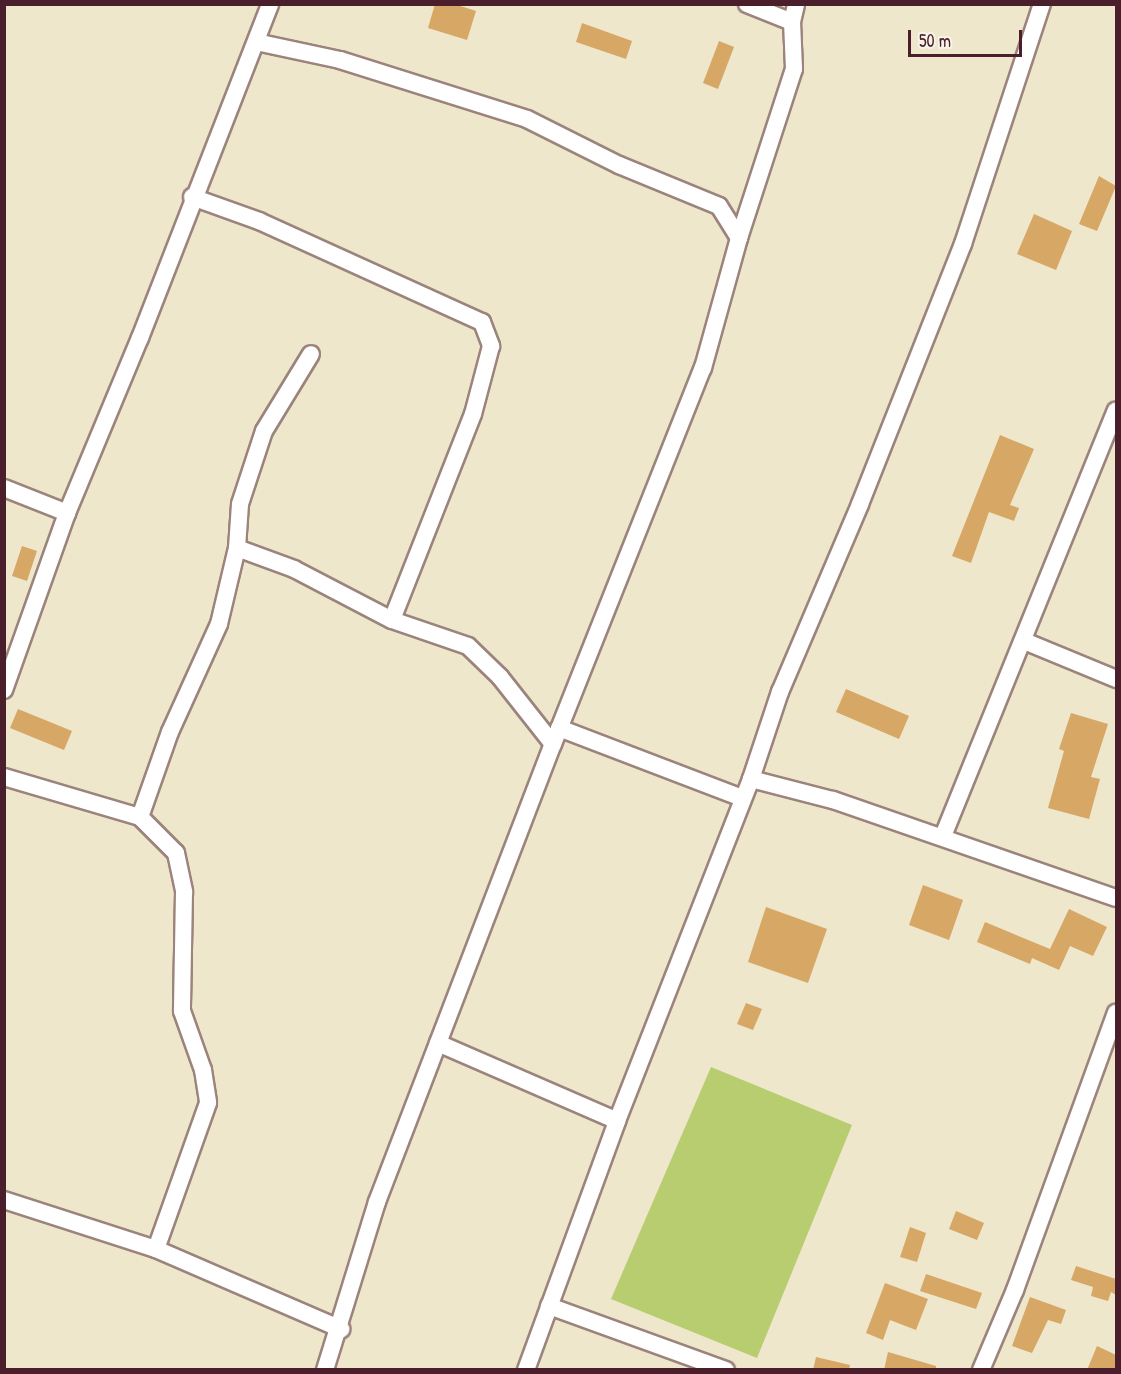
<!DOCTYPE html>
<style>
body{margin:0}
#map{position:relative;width:1121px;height:1374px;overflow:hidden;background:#eee7cc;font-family:"Patrick Hand",sans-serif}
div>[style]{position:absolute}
.green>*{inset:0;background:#b8cd70}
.building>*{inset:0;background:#d6a765}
.roads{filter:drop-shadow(2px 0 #9c837c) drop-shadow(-2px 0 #9c837c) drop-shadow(0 2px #9c837c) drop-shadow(0 -2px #9c837c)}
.minor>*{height:16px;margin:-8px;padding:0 8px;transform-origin:8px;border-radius:8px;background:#fff}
span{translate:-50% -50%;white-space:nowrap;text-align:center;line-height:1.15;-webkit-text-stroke:4.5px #f7f3e8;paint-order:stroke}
.frame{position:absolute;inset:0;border:6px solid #4a1f2b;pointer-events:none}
.scale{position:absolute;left:908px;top:30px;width:114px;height:27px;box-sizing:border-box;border:3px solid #4a1f2b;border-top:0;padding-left:8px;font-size:18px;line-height:21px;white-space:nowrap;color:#4a1f2b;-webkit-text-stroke:4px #f7f3e8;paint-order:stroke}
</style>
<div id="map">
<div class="green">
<i style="clip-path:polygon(711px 1067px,852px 1125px,757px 1358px,611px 1299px)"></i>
</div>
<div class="building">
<i style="clip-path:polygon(435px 4px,454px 4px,476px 11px,467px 40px,428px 28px)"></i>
<i style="clip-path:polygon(582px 23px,632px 41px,626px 59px,576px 42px)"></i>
<i style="clip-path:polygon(719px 41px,734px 47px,718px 89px,703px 83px)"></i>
<i style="clip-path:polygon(1099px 176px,1116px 186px,1097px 231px,1079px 224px)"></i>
<i style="clip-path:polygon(1034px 214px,1072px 231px,1056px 270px,1017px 254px)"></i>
<i style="clip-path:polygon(1000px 435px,1034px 449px,1010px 505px,1019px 508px,1014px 521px,989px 512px,971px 563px,952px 556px)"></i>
<i style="clip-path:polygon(22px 546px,37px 551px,27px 581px,12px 576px)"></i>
<i style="clip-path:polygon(846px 689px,909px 716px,899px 739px,836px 712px)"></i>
<i style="clip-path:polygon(18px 709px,72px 731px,64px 750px,10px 728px)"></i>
<i style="clip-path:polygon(1071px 713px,1108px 724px,1091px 777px,1100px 779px,1089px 819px,1048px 808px,1064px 751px,1059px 749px)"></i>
<i style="clip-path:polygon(923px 885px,963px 900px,949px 940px,909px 925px)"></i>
<i style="clip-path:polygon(766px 907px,827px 929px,808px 983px,748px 962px)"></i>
<i style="clip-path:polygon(1069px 909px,1107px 927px,1093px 956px,1070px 946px,1059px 970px,1032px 958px,1030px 964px,977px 942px,985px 922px,1050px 949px)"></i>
<i style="clip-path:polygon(746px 1003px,762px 1009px,753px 1030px,737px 1024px)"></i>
<i style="clip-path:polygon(956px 1211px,984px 1223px,977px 1240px,949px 1229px)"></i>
<i style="clip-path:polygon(910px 1227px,926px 1233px,917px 1262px,900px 1257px)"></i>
<i style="clip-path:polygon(1076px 1266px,1116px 1279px,1116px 1295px,1111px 1292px,1108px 1301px,1091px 1296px,1093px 1287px,1071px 1280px)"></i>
<i style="clip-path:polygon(926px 1274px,982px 1293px,976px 1309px,920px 1291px)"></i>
<i style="clip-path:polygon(885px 1283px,928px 1299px,916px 1330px,890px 1320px,883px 1340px,866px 1333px)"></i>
<i style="clip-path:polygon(1030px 1297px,1066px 1310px,1061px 1324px,1048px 1320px,1032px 1353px,1012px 1346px)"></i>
<i style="clip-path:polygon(1097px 1346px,1116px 1355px,1116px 1370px,1087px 1370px)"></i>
<i style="clip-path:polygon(888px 1352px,936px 1366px,936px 1370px,884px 1370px)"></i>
<i style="clip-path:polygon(816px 1357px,850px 1365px,849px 1370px,813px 1370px)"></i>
</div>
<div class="roads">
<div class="minor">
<i style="left:747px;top:4px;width:48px;rotate:21.8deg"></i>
<i style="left:256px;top:42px;width:86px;rotate:12.1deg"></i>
<i style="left:340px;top:60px;width:196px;rotate:17.5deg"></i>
<i style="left:527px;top:119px;width:103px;rotate:26.6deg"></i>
<i style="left:619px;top:165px;width:108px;rotate:22.3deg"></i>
<i style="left:719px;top:206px;width:38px;rotate:58deg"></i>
<i style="left:192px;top:197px;width:71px;rotate:19.7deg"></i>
<i style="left:259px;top:221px;width:245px;rotate:24.4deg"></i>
<i style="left:482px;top:322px;width:26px;rotate:69deg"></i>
<i style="left:491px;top:346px;width:70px;rotate:104.8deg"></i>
<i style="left:473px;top:414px;width:221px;rotate:111.5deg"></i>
<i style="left:4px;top:488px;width:68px;rotate:21.6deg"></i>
<i style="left:237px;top:548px;width:61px;rotate:20.2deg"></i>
<i style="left:294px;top:569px;width:110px;rotate:27.5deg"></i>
<i style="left:392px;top:620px;width:80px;rotate:18.9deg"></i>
<i style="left:468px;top:646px;width:45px;rotate:44.1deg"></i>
<i style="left:500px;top:677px;width:85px;rotate:51.7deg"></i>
<i style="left:1024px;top:641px;width:100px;rotate:22.4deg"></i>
<i style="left:4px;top:690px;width:188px;rotate:-70.4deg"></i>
<i style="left:67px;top:513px;width:190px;rotate:-67.4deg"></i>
<i style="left:140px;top:338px;width:358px;rotate:-68.7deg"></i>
<i style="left:559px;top:728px;width:196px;rotate:20.9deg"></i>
<i style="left:4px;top:777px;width:142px;rotate:16.4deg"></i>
<i style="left:140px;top:817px;width:51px;rotate:45deg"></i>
<i style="left:176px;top:853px;width:40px;rotate:78deg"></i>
<i style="left:184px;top:892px;width:119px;rotate:91deg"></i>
<i style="left:182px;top:1011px;width:63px;rotate:70.4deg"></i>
<i style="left:203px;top:1070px;width:33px;rotate:81deg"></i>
<i style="left:208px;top:1103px;width:155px;rotate:109.6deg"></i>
<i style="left:751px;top:779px;width:85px;rotate:14.4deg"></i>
<i style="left:833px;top:800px;width:299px;rotate:19.1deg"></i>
<i style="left:140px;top:817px;width:90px;rotate:-70.6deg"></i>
<i style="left:170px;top:732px;width:119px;rotate:-65.6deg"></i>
<i style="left:219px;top:624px;width:78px;rotate:-76.7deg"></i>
<i style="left:237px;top:548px;width:44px;rotate:-86.1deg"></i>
<i style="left:240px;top:504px;width:77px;rotate:-71.8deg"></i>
<i style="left:264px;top:431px;width:90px;rotate:-58.6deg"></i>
<i style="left:943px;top:836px;width:459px;rotate:-67.9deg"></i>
<i style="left:438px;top:1043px;width:195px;rotate:23.5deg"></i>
<i style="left:4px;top:1200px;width:160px;rotate:17.9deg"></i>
<i style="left:156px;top:1249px;width:202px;rotate:23.4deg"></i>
<i style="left:549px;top:1306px;width:188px;rotate:19.9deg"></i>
<i style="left:325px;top:1370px;width:176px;rotate:-72.8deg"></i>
<i style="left:377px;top:1202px;width:491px;rotate:-69deg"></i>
<i style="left:553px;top:744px;width:405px;rotate:-68.3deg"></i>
<i style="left:703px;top:368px;width:135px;rotate:-74.5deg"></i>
<i style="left:739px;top:238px;width:178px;rotate:-72deg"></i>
<i style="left:794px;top:69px;width:47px;rotate:-92.4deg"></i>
<i style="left:792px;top:22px;width:18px;rotate:-77deg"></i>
<i style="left:526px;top:1370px;width:265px;rotate:-69.9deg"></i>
<i style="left:617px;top:1121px;width:367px;rotate:-68.6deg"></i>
<i style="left:751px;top:779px;width:92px;rotate:-71.6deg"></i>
<i style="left:780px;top:692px;width:204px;rotate:-66.9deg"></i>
<i style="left:860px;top:504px;width:280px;rotate:-68.4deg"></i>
<i style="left:963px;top:244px;width:253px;rotate:-71.8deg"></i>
<i style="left:981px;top:1370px;width:87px;rotate:-67deg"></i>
<i style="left:1015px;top:1290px;width:295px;rotate:-70deg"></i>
</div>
</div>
<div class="frame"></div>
<div class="scale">50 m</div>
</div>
